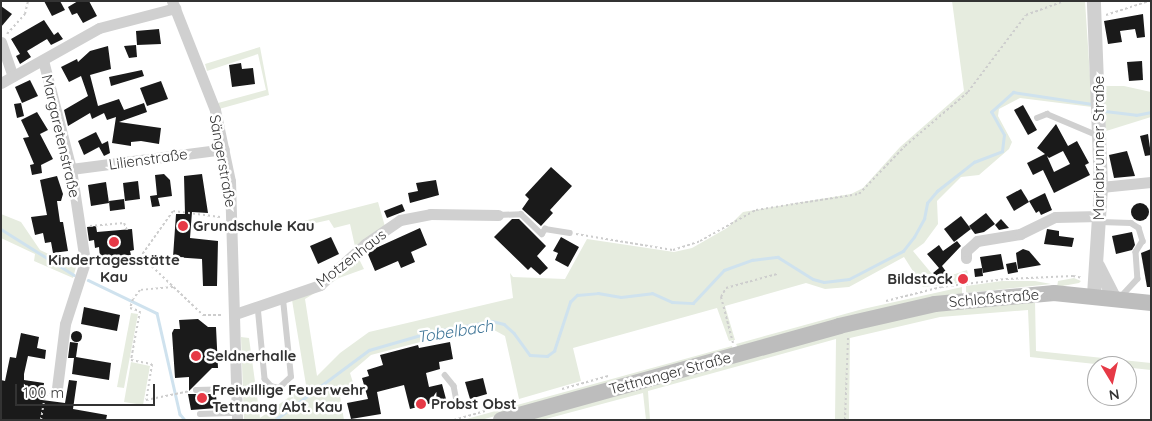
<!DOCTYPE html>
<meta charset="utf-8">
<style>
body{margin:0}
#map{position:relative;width:1152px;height:421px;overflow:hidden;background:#fff;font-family:Quicksand,sans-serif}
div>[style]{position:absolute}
.green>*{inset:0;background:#e6ecdf}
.stream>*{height:2.5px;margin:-1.25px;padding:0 1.25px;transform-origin:1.25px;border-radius:1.25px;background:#cfe2ee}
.building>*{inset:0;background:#1a1a1a}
.round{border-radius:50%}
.path>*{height:2px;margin-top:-1px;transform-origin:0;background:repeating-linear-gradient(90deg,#cdcdcd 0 2.5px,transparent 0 5px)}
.service>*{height:5.5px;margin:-2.75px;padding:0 2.75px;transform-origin:2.75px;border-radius:2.75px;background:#d0d0d0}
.minor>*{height:11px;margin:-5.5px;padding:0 5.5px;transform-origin:5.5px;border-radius:5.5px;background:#d0d0d0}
.tertiary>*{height:14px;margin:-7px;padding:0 7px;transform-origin:7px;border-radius:7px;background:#d0d0d0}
.secondary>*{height:16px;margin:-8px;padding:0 8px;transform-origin:8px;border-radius:8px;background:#bdbdbd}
.dots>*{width:14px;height:14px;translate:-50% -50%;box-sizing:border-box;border:2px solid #fff;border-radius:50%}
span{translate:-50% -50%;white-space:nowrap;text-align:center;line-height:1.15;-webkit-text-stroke:5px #fff;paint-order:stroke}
.street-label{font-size:15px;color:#333}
.poi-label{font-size:15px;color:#333;font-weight:700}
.left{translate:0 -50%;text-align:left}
.right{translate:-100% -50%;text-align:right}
.water-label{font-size:16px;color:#3f7597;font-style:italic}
.frame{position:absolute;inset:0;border:2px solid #333;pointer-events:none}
.north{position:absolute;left:1087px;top:356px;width:50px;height:50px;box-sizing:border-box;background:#fff;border:1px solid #adadad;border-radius:50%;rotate:171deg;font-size:14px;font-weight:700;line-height:20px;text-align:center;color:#333}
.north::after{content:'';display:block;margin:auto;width:18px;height:22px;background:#e63946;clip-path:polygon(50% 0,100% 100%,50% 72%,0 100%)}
.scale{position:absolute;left:15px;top:384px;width:140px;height:22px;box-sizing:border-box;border:2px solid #333;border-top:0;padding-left:6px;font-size:15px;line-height:18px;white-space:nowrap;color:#333;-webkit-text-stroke:4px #fff;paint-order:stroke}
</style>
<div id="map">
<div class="green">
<i style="clip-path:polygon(952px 1px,1085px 1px,1092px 107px,1020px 98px,999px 109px,998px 116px,1012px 142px,1009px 149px,979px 175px,961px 177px,937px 201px,938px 224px,924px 243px,913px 251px,937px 280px,967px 270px,970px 282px,923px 287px,904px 257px,849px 287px,825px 289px,806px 283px,725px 306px,735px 340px,729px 341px,717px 308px,573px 348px,581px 381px,519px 399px,505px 336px,485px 325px,371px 355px,350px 373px,356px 392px,340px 396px,344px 420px,244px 420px,241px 337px,249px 338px,260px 418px,306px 385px,292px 300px,358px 257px,364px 269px,339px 278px,305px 299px,317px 376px,340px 353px,369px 332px,513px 298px,510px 273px,513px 277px,565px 279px,587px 239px,674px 252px,692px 248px,727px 228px,743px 212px,851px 194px,863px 188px,900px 147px,964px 91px)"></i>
<i style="clip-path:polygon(260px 47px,269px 95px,219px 109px,218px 103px,266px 90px,258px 54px,207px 71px,205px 64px)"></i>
<i style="clip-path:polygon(1100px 86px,1124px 86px,1151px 92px,1151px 117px,1103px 132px)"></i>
<i style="clip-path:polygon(378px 202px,386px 230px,356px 251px,350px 224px,334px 228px,329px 220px,293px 228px,292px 224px)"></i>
<i style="clip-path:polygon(1px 214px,21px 222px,40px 250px,76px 267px,73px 278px,34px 261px,35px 254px,1px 238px)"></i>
<i style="clip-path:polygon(1074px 278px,1081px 281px,1079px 283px,1057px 287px,1058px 281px)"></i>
<i style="clip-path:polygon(1002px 281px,1035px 281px,1051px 284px,966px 293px,966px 286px)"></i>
<i style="clip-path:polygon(962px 287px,962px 294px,738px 348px,736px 344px,863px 309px)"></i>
<i style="clip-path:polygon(1035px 300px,1036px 351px,1151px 363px,1151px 370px,1030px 357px,1028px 310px,940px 317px,850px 338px,849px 420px,835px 420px,836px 339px,648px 391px,650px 420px,646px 420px,643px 393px,542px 420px,525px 420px,851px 329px,955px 306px)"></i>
<i style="clip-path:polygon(131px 313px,138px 314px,124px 388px,117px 387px)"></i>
<i style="clip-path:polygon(732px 346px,733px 350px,481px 420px,463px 420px)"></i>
<i style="clip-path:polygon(131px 362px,150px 366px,143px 405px,124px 402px)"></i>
</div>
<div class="stream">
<i style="left:1105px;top:111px;width:31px;rotate:7deg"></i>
<i style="left:1136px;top:115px;width:15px;rotate:-11deg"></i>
<i style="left:1px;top:229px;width:86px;rotate:32.2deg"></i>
<i style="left:88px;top:280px;width:76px;rotate:25.6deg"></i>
<i style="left:157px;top:313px;width:104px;rotate:77.2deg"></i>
<i style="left:180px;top:414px;width:8px;rotate:50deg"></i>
<i style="left:275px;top:420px;width:117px;rotate:-36.7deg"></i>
<i style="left:369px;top:350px;width:65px;rotate:-16.2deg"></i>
<i style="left:431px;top:332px;width:62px;rotate:-10.2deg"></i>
<i style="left:492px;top:321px;width:12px;rotate:14deg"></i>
<i style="left:504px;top:324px;width:13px;rotate:42deg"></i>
<i style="left:514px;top:333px;width:27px;rotate:54deg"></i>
<i style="left:530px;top:355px;width:17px;rotate:3deg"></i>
<i style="left:547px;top:356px;width:9px;rotate:-36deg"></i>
<i style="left:554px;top:351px;width:52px;rotate:-71.9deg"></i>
<i style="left:570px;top:302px;width:10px;rotate:-45deg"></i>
<i style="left:577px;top:295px;width:21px;rotate:-5deg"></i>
<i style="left:598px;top:293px;width:23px;rotate:10deg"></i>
<i style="left:621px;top:297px;width:31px;rotate:-7deg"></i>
<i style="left:652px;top:293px;width:22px;rotate:24deg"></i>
<i style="left:672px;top:302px;width:21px;rotate:3deg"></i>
<i style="left:693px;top:303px;width:45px;rotate:-46.8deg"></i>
<i style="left:724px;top:270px;width:30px;rotate:-20deg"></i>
<i style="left:752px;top:260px;width:26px;rotate:-7deg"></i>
<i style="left:778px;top:257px;width:41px;rotate:32.2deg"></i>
<i style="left:813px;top:279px;width:11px;rotate:15deg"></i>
<i style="left:824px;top:282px;width:25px;rotate:-7deg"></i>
<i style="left:849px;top:279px;width:61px;rotate:-27.4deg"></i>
<i style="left:903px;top:251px;width:18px;rotate:-52deg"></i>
<i style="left:914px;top:237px;width:21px;rotate:-61deg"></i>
<i style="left:924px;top:219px;width:16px;rotate:-79deg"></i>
<i style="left:927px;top:203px;width:16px;rotate:-50deg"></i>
<i style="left:937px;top:191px;width:47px;rotate:-38.1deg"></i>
<i style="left:974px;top:162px;width:30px;rotate:-21deg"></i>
<i style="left:1002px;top:151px;width:16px;rotate:-83deg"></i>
<i style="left:1004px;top:135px;width:26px;rotate:-119deg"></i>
<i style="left:991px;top:112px;width:30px;rotate:-42deg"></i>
<i style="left:1013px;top:92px;width:80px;rotate:8.6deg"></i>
</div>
<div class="building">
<i style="clip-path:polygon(44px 1px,60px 1px,65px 10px,52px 16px)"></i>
<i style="clip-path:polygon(78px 1px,89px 1px,97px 16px,83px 23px,77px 13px,72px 15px,68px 7px)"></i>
<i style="clip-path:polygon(1px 6px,12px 14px,1px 27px)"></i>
<i style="clip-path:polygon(1143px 14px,1145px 37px,1137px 38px,1135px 29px,1120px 31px,1122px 42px,1108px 44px,1104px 21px)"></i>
<i style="clip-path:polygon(44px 20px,54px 35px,58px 32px,63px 39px,51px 45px,47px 39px,27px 51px,31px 57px,20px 64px,16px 56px,20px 54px,11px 39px)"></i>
<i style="clip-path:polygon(159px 29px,161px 44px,137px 45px,136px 31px)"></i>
<i style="clip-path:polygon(136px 45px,137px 57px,129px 58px,124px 46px)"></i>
<i style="clip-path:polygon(108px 46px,111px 69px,90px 75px,98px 106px,119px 99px,124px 110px,144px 103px,147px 112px,119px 122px,161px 128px,159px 144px,141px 141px,131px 142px,131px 146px,112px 143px,116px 117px,107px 120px,104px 113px,92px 119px,90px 113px,68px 126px,64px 110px,88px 96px,81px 76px,69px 82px,61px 67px,77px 59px,78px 62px,90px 51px)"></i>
<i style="clip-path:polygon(1142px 61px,1143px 80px,1129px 81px,1127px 62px)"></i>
<i style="clip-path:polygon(241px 63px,242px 69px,253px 68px,255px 84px,232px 87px,229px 65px)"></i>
<i style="clip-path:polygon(142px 70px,144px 76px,111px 86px,109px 77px)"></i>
<i style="clip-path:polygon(30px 80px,38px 96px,22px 103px,15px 87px)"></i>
<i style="clip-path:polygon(161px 81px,168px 99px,147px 106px,140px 88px)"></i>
<i style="clip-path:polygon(21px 103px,24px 116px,17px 118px,14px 104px)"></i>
<i style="clip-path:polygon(1023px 105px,1037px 130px,1028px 135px,1014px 110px)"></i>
<i style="clip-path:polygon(37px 112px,48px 130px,40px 134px,53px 159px,41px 165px,42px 173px,32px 175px,30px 165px,34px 164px,23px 138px,29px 137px,21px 120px)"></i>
<i style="clip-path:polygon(evenodd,1056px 124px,1068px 146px,1077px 141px,1089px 163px,1085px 165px,1090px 175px,1054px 193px,1043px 170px,1033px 175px,1027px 163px,1045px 154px,1037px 148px,1056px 124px,1063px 151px,1070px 164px,1054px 172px,1047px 156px,1049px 158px,1063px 151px)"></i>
<i style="clip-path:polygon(96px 132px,102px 144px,108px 141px,110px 153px,104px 156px,99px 147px,84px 155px,78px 141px)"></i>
<i style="clip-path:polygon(1148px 134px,1151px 155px,1145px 156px,1140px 136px)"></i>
<i style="clip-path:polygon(1127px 151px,1135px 176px,1114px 178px,1109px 155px)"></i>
<i style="clip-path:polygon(551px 167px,572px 186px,550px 210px,553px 213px,541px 226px,522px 209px,529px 199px,525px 195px)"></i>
<i style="clip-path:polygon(164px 174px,170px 180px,172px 196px,158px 198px,160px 206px,152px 207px,150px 196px,157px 195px,155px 175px)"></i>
<i style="clip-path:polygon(202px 174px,208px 213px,192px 212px,190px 238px,218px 241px,217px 286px,203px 286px,202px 259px,173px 257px,176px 214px,185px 214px,184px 176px)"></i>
<i style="clip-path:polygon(57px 176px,63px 194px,61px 201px,57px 201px,60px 222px,63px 222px,68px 251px,53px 253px,51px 242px,45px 243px,43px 233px,35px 235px,31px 217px,47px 215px,40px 180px)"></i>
<i style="clip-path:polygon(436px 180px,439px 195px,410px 203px,408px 193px,418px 191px,416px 183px)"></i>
<i style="clip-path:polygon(138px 181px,140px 199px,125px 201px,123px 183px)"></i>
<i style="clip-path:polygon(106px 182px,109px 203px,91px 206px,88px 185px)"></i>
<i style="clip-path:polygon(1021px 189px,1029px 202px,1014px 211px,1006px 197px)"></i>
<i style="clip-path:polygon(1045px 193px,1052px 210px,1041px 215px,1039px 211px,1036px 213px,1029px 201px)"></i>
<i style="clip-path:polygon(124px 199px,125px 209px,110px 211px,109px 201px)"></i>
<i class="round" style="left:1131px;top:203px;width:18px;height:18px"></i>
<i style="clip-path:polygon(402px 204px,405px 211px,387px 218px,384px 211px)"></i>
<i style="clip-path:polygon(986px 213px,995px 224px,984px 232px,975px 234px,969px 226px)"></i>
<i style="clip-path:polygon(961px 216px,971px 229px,954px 242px,944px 229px)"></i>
<i style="clip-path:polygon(512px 219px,519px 219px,546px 246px,537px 256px,548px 268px,540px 275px,531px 267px,528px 270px,494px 237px)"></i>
<i style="clip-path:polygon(1001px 219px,1009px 228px,999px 230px,995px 225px)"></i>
<i style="clip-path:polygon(96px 226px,97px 232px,132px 229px,134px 250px,130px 251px,131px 255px,100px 258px,99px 247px,95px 248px,94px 240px,89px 241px,87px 227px)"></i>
<i style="clip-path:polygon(420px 228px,427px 245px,411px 252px,415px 262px,401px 268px,398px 261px,375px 271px,367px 252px)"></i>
<i style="clip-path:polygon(1047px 229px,1059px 231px,1059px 236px,1074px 238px,1072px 247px,1044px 244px)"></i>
<i style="clip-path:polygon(1132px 232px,1135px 245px,1132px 250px,1116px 254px,1112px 236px)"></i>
<i style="clip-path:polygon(331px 237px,339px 254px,318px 264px,310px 246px)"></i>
<i style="clip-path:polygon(561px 237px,579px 247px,568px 267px,555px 260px,558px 253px,553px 251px)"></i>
<i style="clip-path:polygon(957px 241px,961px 246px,942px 266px,947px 273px,938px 279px,933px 273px,939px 268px,927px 254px,939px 245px,943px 251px)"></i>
<i style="clip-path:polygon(1023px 249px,1029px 251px,1041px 265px,1018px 269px,1016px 253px)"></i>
<i style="clip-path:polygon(1151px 249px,1151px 287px,1147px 287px,1141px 253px)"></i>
<i style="clip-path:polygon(1001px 254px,1004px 269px,983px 273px,980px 257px)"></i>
<i style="clip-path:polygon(1016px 262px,1018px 272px,1008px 274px,1006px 264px)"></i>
<i style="clip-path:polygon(982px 268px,983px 276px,975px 277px,974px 269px)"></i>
<i style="clip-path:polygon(84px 307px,120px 315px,117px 331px,81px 324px)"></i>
<i style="clip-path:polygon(198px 319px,208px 327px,216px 327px,218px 368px,212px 368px,189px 391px,189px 377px,175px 378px,172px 333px,174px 329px,180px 329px,179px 320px)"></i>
<i class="round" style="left:70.5px;top:330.5px;width:11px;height:11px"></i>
<i style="clip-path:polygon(21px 333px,39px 337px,37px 348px,46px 350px,45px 359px,28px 356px,24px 374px,24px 380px,44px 383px,42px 400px,65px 403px,69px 380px,77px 381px,73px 409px,107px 415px,106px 420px,1px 420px,1px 380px,5px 381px,10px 357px,16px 358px)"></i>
<i style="clip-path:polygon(70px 342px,78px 343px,76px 357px,111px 363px,109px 380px,72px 374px,74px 358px,68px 358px)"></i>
<i style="clip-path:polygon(450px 342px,453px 359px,439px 362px,440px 369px,426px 373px,429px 387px,442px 384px,446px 399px,410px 409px,404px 385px,377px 392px,381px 414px,351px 419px,347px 403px,368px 399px,362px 378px,369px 376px,367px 370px,383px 365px,380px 355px,418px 345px,419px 348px)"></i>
<i style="clip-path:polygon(483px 378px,487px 394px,470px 399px,465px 382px)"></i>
<i style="clip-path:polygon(188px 394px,216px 394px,217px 408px,191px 410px)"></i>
</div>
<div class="path">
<i style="left:1106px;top:15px;width:45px;rotate:-18deg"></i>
<i style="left:7px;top:34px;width:27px;rotate:-48deg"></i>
<i style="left:25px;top:14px;width:13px;rotate:-77deg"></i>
<i style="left:220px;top:217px;width:47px;rotate:-172.7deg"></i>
<i style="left:173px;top:211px;width:55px;rotate:125.4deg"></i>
<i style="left:141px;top:256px;width:86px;rotate:43.6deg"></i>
<i style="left:203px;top:315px;width:20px"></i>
<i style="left:90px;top:226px;width:34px;rotate:-5deg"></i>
<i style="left:124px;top:223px;width:8px;rotate:67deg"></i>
<i style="left:576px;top:234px;width:98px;rotate:9.4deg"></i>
<i style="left:673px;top:250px;width:28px;rotate:-18deg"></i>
<i style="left:700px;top:241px;width:64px;rotate:-29deg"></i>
<i style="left:756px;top:210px;width:104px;rotate:-8.8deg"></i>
<i style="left:859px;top:194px;width:66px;rotate:-46.2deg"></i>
<i style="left:905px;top:146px;width:83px;rotate:-40.6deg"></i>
<i style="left:968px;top:92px;width:96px;rotate:-53deg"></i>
<i style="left:1026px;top:15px;width:40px;rotate:-20.2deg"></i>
<i style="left:95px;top:262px;width:31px;rotate:-2deg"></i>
<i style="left:126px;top:261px;width:16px;rotate:-18deg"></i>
<i style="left:173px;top:287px;width:33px;rotate:175deg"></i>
<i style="left:140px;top:290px;width:11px;rotate:128deg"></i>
<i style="left:133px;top:299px;width:9px;rotate:108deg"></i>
<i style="left:130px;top:308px;width:10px;rotate:17deg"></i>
<i style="left:140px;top:311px;width:50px;rotate:100.4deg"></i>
<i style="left:131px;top:360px;width:21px;rotate:11deg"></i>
<i style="left:152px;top:364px;width:36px;rotate:99deg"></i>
<i style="left:146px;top:400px;width:45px;rotate:-11.6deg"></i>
<i style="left:886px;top:301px;width:57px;rotate:-14.3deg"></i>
<i style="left:941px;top:287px;width:65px;rotate:-7deg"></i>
<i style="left:1006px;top:279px;width:67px;rotate:-2.6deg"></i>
<i style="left:1073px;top:276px;width:10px;rotate:11deg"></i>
<i style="left:733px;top:343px;width:48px;rotate:-104.6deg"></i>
<i style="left:721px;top:297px;width:10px;rotate:-61deg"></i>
<i style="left:726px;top:288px;width:53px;rotate:-15.4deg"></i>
<i style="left:562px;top:389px;width:48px;rotate:-15.8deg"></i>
<i style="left:41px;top:420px;width:24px;rotate:-81deg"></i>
<i style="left:45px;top:396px;width:5px;rotate:-37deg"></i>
<i style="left:454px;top:420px;width:43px;rotate:-16.3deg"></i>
<i style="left:845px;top:420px;width:83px;rotate:-87.9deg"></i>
</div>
<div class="service">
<i style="left:1037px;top:118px;width:11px;rotate:-22deg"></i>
<i style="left:1047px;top:114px;width:56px;rotate:22.9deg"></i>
<i style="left:498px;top:215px;width:23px;rotate:-2deg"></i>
<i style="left:521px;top:214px;width:29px;rotate:44deg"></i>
<i style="left:542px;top:234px;width:6px;rotate:-59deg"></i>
<i style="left:545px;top:229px;width:25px;rotate:9deg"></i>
<i style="left:1100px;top:222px;width:31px;rotate:2deg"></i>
<i style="left:1131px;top:223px;width:9px;rotate:32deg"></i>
<i style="left:1139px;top:228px;width:14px;rotate:73deg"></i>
<i style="left:1143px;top:241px;width:13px;rotate:122deg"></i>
<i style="left:1136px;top:252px;width:27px;rotate:86deg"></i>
<i style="left:1138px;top:279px;width:26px;rotate:133deg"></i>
<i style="left:258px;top:306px;width:73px;rotate:84.5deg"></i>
<i style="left:265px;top:379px;width:9px;rotate:49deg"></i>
<i style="left:271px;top:386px;width:8px;rotate:14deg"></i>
<i style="left:279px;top:388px;width:16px;rotate:-43deg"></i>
<i style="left:291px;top:377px;width:78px;rotate:-95.9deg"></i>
<i style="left:445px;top:375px;width:14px;rotate:51deg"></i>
<i style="left:454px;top:386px;width:20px;rotate:79deg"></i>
<i style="left:196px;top:390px;width:41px;rotate:-1.4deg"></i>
<i style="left:200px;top:414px;width:37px;rotate:-2deg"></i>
</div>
<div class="minor">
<i style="left:172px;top:1px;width:117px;rotate:68.5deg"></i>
<i style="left:215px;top:110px;width:73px;rotate:78.1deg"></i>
<i style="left:230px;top:181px;width:239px;rotate:88.3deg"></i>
<i style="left:1px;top:42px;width:36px;rotate:71deg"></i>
<i style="left:43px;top:60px;width:113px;rotate:75.6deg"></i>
<i style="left:71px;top:169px;width:94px;rotate:81.4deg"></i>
<i style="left:85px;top:262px;width:65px;rotate:107.9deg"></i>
<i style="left:65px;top:324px;width:64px;rotate:97.1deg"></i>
<i style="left:1px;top:83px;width:112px;rotate:-29.3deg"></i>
<i style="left:99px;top:28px;width:79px;rotate:-14.7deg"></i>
<i style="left:71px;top:169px;width:154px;rotate:-7.4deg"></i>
<i style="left:1101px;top:187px;width:50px;rotate:-5.7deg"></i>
<i style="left:966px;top:258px;width:7px;rotate:-90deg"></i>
<i style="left:966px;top:251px;width:15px;rotate:-42deg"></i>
<i style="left:977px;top:241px;width:44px;rotate:-9.2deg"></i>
<i style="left:1020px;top:234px;width:39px;rotate:-26deg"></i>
<i style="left:1055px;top:217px;width:45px;rotate:-1.3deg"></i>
<i style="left:235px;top:314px;width:90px;rotate:-18.8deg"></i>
<i style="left:320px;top:285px;width:61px;rotate:-42.3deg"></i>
<i style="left:365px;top:244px;width:42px;rotate:-34.4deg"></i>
<i style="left:400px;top:220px;width:31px;rotate:-11deg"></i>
<i style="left:430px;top:214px;width:68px;rotate:0.8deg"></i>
</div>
<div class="tertiary">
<i style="left:1098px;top:266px;width:35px;rotate:63deg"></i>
<i style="left:1094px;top:295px;width:108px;rotate:-86.3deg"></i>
<i style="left:1101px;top:187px;width:186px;rotate:-92.2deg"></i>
</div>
<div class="secondary">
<i style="left:501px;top:420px;width:351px;rotate:-15.5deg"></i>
<i style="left:839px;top:326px;width:98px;rotate:-12.9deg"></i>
<i style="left:935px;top:304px;width:120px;rotate:-5.3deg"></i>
<i style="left:1054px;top:293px;width:98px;rotate:5.9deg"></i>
</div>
<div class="dots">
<i style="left:183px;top:226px;background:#e63946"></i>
<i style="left:114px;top:242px;background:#e63946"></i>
<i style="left:963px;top:279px;background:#e63946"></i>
<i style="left:196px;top:356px;background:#e63946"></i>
<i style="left:202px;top:398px;background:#e63946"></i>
<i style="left:421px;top:404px;background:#e63946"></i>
</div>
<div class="street-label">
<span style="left:61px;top:136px;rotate:77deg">Margaretenstraße</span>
<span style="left:1099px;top:148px;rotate:-90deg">Mariabrunner Straße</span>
<span style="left:148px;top:159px;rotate:-8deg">Lilienstraße</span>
<span style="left:223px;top:161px;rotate:80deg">Sängerstraße</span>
<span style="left:351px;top:258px;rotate:-38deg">Motzenhaus</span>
<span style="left:994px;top:298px;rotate:-5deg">Schloßstraße</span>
<span style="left:670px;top:373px;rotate:-15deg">Tettnanger Straße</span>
</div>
<div class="poi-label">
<span class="left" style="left:193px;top:226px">Grundschule Kau</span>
<span style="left:114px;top:268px">Kindertagesstätte<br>Kau</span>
<span class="right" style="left:953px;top:279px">Bildstock</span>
<span class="left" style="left:206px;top:356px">Seldnerhalle</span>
<span class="left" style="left:212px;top:398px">Freiwillige Feuerwehr<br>Tettnang Abt. Kau</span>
<span class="left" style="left:431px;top:404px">Probst Obst</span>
</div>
<div class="water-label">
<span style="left:455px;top:331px;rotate:-9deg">Tobelbach</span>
</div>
<div class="frame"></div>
<div class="north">N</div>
<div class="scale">100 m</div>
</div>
